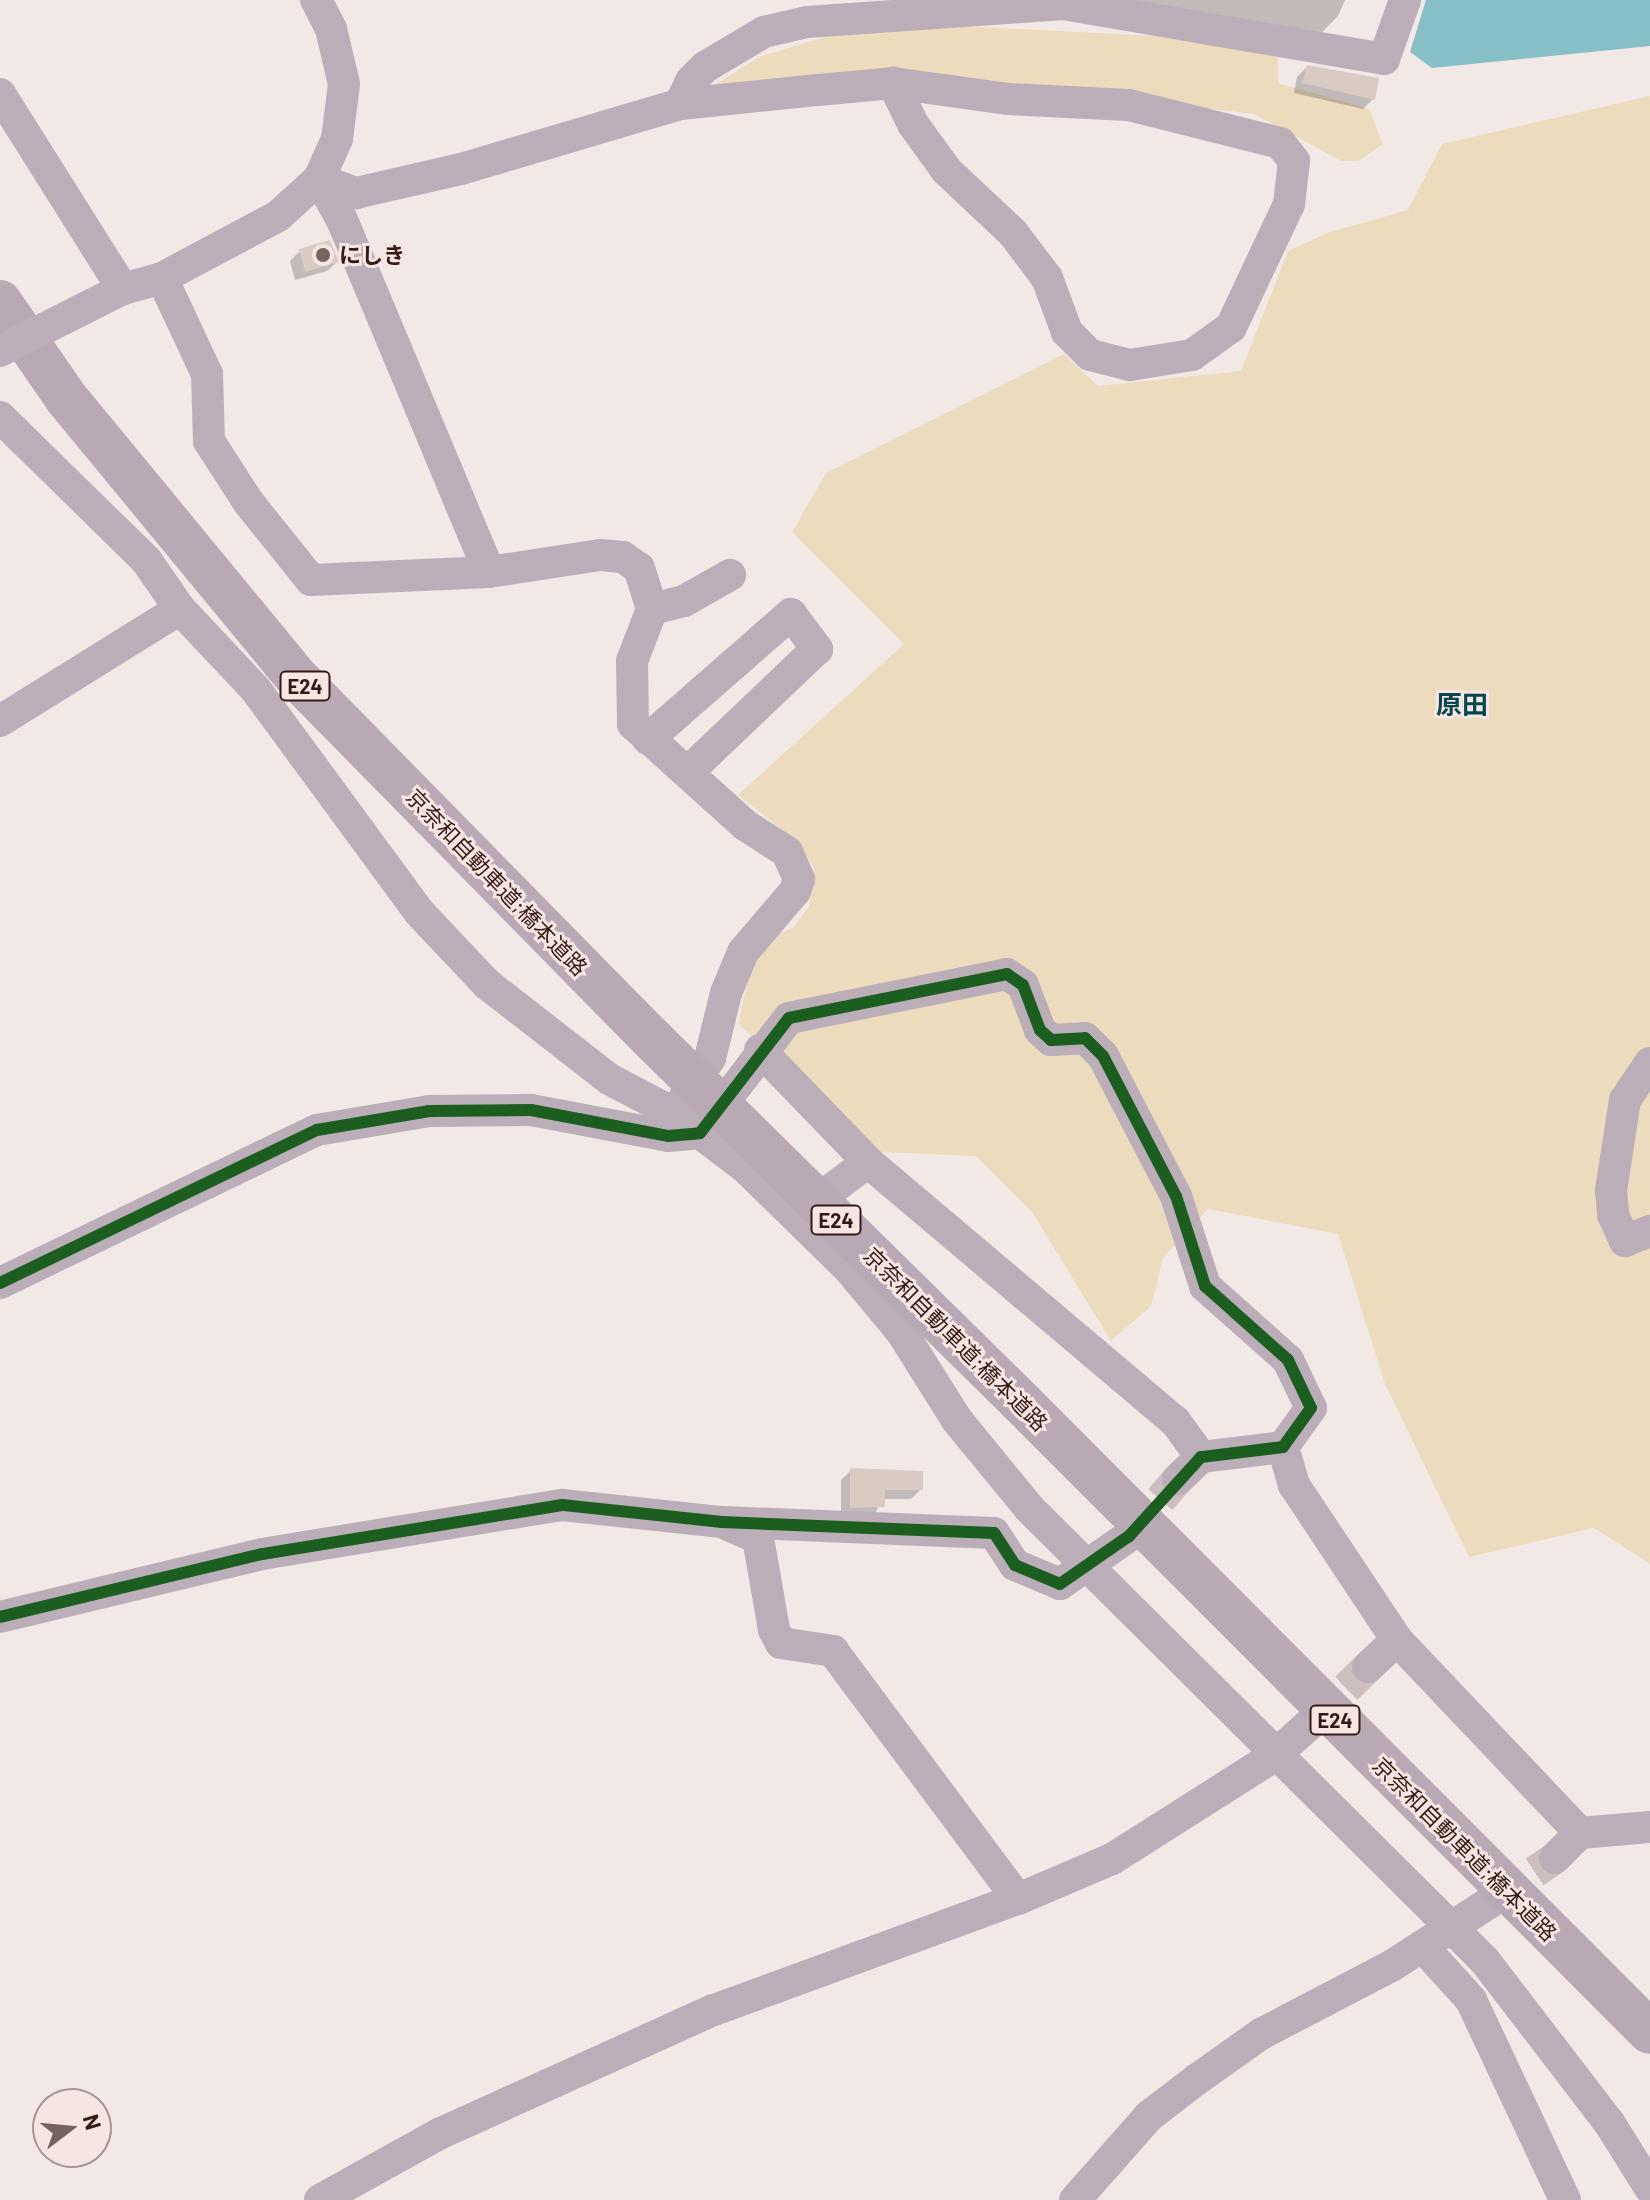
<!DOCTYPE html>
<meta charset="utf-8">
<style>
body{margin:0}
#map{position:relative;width:1650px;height:2200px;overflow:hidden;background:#f2e9e7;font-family:Barlow,"Noto Sans JP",sans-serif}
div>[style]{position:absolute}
.green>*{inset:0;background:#ecdcbd}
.water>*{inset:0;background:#87bfc7}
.shadow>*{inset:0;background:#0003}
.building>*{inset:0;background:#d9cac3}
.minor-tunnel>*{height:32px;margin-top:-16px;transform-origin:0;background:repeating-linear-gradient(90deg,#ccbfbd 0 32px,transparent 0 48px)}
.minor>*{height:32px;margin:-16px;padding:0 16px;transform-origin:16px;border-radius:16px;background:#bbaeb8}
.highway>*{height:44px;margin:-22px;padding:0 22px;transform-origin:22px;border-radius:22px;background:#b9a9b4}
.minor-bridge>*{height:32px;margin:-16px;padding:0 16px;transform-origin:16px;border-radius:16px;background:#bbaeb8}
.highway-bridge>*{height:44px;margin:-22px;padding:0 22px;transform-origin:22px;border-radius:22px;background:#b9a9b4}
.cycleway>*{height:12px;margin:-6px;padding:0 6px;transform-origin:6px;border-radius:6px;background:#1b5e20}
.dots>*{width:22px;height:22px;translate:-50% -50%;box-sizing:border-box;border:4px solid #f6e6e3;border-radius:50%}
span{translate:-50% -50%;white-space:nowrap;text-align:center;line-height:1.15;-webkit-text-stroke:6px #f6e6e3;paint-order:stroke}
.shield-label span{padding:2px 6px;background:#f6e6e3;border:2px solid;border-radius:6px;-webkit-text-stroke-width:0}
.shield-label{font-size:20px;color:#341915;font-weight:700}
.poi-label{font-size:22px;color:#341915;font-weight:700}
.left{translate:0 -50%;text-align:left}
.street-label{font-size:22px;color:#341915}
.quarter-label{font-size:26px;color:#06474f;font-weight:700}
.north{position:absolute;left:32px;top:2088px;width:80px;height:80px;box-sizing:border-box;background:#f6e6e3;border:2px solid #a89491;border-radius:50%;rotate:74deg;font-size:22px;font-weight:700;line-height:32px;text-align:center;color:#341915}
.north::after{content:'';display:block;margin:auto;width:28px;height:36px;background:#76625e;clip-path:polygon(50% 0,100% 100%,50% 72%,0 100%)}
</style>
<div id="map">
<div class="green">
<i style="clip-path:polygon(922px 24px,1155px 36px,1278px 56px,1278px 83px,1369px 109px,1383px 144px,1358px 161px,1341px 161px,1254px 114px,1155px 102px,710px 88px,759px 57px,832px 35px)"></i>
<i style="clip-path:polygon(1650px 96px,1650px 1564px,1594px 1528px,1469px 1557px,1385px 1384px,1338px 1234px,1208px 1209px,1163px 1258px,1151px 1306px,1111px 1341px,1032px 1212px,976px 1156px,882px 1152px,738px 1024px,752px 964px,771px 936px,793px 928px,809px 906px,815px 870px,798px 842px,738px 795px,904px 644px,792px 532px,826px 473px,1064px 354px,1098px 386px,1241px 371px,1288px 251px,1327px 233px,1408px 210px,1442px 144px)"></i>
</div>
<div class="water">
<i style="clip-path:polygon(1426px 0,1650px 0,1650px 46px,1432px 68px,1410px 52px)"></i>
</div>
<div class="shadow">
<i style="clip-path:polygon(1125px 0,1345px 0,1338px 16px,1317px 37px)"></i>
<i style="clip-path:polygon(1307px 67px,1373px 99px,1363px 109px,1294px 93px,1297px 77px)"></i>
<i style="clip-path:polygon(329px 243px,337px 262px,327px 271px,295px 280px,290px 261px,300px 251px)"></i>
<i style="clip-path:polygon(851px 1470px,921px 1489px,911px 1499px,883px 1499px,873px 1517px,841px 1517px,841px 1480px)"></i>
</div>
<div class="building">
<i style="clip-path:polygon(1307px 65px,1379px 78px,1375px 100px,1302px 83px)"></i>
<i style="clip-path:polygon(330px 240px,339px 262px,305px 272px,299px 249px)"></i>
<i style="clip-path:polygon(850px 1468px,923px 1471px,923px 1490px,885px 1490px,885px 1507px,850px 1508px)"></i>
</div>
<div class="minor-tunnel">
<i style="left:1129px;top:1536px;width:75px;rotate:-49.3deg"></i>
<i style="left:1312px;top:1722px;width:78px;rotate:-44.5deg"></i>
<i style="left:1495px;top:1899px;width:73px;rotate:-34.3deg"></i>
</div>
<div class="minor">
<i style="left:0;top:94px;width:231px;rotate:57.8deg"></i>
<i style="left:123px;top:289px;width:41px;rotate:-15.8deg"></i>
<i style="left:162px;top:278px;width:132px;rotate:-28.1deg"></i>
<i style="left:278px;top:216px;width:55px;rotate:-42.1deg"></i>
<i style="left:319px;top:179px;width:44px;rotate:-65.8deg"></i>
<i style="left:337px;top:139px;width:55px;rotate:-82.7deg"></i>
<i style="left:344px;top:84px;width:57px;rotate:-103.3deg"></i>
<i style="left:331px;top:29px;width:33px;rotate:-117deg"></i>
<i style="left:680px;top:104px;width:25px;rotate:-64deg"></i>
<i style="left:691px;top:81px;width:20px;rotate:-45deg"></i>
<i style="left:705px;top:67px;width:69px;rotate:-30.7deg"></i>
<i style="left:764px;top:32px;width:44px;rotate:-13.1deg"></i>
<i style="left:807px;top:22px;width:257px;rotate:-4deg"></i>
<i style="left:1063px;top:4px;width:326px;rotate:9.7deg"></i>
<i style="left:1384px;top:59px;width:63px;rotate:-70.4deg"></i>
<i style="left:319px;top:179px;width:40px;rotate:21deg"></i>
<i style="left:356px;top:193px;width:108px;rotate:-12.9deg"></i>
<i style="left:461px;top:169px;width:228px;rotate:-16.5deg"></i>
<i style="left:680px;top:104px;width:139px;rotate:-5.8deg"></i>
<i style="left:818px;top:90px;width:75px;rotate:-5.3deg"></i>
<i style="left:893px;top:83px;width:117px;rotate:7.9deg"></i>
<i style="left:1009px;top:99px;width:120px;rotate:2.9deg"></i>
<i style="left:1129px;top:105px;width:156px;rotate:14.1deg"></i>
<i style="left:1280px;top:143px;width:23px;rotate:52deg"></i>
<i style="left:1294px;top:161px;width:43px;rotate:96.6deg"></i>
<i style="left:1289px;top:204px;width:136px;rotate:115.2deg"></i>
<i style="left:1231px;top:327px;width:48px;rotate:144.3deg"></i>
<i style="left:1192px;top:355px;width:63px;rotate:170.8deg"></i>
<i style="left:1130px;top:365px;width:41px;rotate:-166deg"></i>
<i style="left:1090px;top:355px;width:33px;rotate:-135deg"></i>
<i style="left:1067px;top:332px;width:58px;rotate:-110.3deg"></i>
<i style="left:1047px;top:278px;width:56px;rotate:-127.1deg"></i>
<i style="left:1013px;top:233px;width:91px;rotate:-136.8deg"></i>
<i style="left:947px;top:171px;width:58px;rotate:-125.9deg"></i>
<i style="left:913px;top:124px;width:46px;rotate:-116deg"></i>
<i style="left:319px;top:179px;width:47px;rotate:60.7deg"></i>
<i style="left:342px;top:220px;width:381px;rotate:67.3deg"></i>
<i style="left:162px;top:278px;width:106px;rotate:64.9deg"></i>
<i style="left:207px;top:374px;width:67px;rotate:88.3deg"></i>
<i style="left:209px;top:441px;width:74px;rotate:57.2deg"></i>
<i style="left:249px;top:503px;width:99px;rotate:51.2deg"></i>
<i style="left:311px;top:580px;width:178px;rotate:-2.6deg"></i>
<i style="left:489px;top:572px;width:112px;rotate:-8.7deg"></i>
<i style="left:600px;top:555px;width:23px;rotate:5deg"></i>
<i style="left:623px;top:557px;width:19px;rotate:35deg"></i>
<i style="left:639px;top:568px;width:43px;rotate:72.4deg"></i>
<i style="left:652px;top:609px;width:56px;rotate:111deg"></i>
<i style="left:632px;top:661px;width:63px;rotate:89.1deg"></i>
<i style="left:633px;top:724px;width:151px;rotate:42deg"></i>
<i style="left:745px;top:825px;width:50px;rotate:32.7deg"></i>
<i style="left:787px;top:852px;width:30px;rotate:66deg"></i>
<i style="left:799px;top:879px;width:13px;rotate:108deg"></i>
<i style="left:795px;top:891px;width:80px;rotate:130.4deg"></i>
<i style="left:743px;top:952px;width:44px;rotate:112.5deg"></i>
<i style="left:726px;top:993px;width:67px;rotate:103.8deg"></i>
<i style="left:710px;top:1058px;width:45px;rotate:123.3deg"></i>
<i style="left:0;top:417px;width:204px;rotate:44.4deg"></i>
<i style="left:146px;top:560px;width:60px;rotate:55.2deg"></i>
<i style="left:180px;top:609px;width:111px;rotate:46.8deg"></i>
<i style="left:256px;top:690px;width:275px;rotate:53.7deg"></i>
<i style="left:419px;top:912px;width:99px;rotate:46.6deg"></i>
<i style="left:487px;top:984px;width:155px;rotate:37.9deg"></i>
<i style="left:609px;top:1079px;width:73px;rotate:27.6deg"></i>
<i style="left:674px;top:1113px;width:91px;rotate:37.4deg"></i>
<i style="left:746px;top:1168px;width:146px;rotate:44.4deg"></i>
<i style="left:850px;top:1270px;width:80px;rotate:50.1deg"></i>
<i style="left:901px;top:1331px;width:105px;rotate:57.8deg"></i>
<i style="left:957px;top:1420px;width:114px;rotate:50.7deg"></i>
<i style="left:1029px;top:1508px;width:643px;rotate:44.81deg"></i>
<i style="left:1485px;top:1961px;width:205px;rotate:52.5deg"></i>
<i style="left:1610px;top:2124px;width:75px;rotate:58deg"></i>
<i style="left:652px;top:609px;width:33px;rotate:-14deg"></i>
<i style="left:684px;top:601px;width:53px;rotate:-29.5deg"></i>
<i style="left:0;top:721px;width:212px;rotate:-31.9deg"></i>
<i style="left:648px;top:739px;width:190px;rotate:-41.2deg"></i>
<i style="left:791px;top:614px;width:44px;rotate:53.4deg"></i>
<i style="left:817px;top:649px;width:178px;rotate:136.4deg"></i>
<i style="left:760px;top:1050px;width:156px;rotate:46deg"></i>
<i style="left:868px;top:1162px;width:402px;rotate:40.2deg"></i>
<i style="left:1175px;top:1421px;width:44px;rotate:54.2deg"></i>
<i style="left:1650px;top:1063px;width:45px;rotate:124deg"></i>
<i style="left:1625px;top:1100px;width:91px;rotate:98.8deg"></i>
<i style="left:1611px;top:1190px;width:25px;rotate:85deg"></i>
<i style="left:1613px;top:1215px;width:29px;rotate:65deg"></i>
<i style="left:1625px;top:1241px;width:27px;rotate:-22deg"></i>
<i style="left:800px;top:1213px;width:85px;rotate:-36.9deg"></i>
<i style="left:0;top:1283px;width:352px;rotate:-25.8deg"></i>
<i style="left:317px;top:1130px;width:114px;rotate:-9.6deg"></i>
<i style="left:429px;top:1111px;width:102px;rotate:-0.6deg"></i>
<i style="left:531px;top:1110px;width:139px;rotate:10.7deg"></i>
<i style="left:668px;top:1136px;width:32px;rotate:-5deg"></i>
<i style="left:700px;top:1133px;width:145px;rotate:-52.3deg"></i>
<i style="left:789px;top:1018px;width:222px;rotate:-11.4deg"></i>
<i style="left:1007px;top:974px;width:19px;rotate:35deg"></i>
<i style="left:1023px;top:985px;width:48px;rotate:69.3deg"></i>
<i style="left:1040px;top:1030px;width:15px;rotate:42deg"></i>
<i style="left:1051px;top:1040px;width:34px;rotate:-3deg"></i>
<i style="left:1085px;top:1038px;width:25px;rotate:45deg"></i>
<i style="left:1103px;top:1056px;width:158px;rotate:62.5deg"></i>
<i style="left:1176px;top:1196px;width:95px;rotate:72.1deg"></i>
<i style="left:1205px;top:1286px;width:111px;rotate:41.7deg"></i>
<i style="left:1288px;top:1360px;width:53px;rotate:64.4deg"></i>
<i style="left:1311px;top:1408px;width:48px;rotate:125.7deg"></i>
<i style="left:1283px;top:1447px;width:83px;rotate:173deg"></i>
<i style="left:1201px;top:1457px;width:32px;rotate:136deg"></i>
<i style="left:1283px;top:1447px;width:40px;rotate:74deg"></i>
<i style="left:1294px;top:1485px;width:186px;rotate:56.4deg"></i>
<i style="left:1397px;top:1640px;width:266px;rotate:46.5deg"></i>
<i style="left:726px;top:1524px;width:35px;rotate:24deg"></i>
<i style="left:758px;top:1538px;width:93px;rotate:80.1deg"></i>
<i style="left:774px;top:1630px;width:15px;rotate:62deg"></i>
<i style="left:781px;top:1643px;width:53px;rotate:8.7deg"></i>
<i style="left:833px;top:1651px;width:309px;rotate:53.3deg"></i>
<i style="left:0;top:1617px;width:269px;rotate:-13.5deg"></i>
<i style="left:262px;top:1554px;width:304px;rotate:-9.3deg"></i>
<i style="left:562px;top:1505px;width:161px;rotate:6.1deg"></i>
<i style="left:722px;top:1522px;width:272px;rotate:2.3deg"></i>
<i style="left:994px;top:1533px;width:38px;rotate:57deg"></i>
<i style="left:1015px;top:1565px;width:49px;rotate:22.9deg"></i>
<i style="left:1060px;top:1584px;width:84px;rotate:-34.8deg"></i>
<i style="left:1368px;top:1667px;width:40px;rotate:-43deg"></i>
<i style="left:1555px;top:1858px;width:35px;rotate:-45deg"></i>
<i style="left:1580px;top:1833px;width:70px;rotate:-4.9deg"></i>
<i style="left:1423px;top:1947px;width:72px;rotate:47.8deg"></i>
<i style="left:1471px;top:2000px;width:221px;rotate:64.8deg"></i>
<i style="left:320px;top:2200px;width:138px;rotate:-29deg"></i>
<i style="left:441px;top:2133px;width:299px;rotate:-24.3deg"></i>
<i style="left:714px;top:2010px;width:324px;rotate:-20.1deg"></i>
<i style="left:1018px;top:1899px;width:102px;rotate:-23.1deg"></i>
<i style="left:1112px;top:1859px;width:192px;rotate:-32.4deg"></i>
<i style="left:1274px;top:1756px;width:51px;rotate:-41.8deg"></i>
<i style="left:1075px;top:2200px;width:112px;rotate:-48.6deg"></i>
<i style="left:1149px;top:2116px;width:59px;rotate:-37.5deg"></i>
<i style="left:1196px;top:2080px;width:80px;rotate:-35.3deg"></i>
<i style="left:1261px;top:2034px;width:149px;rotate:-27.6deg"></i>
<i style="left:1393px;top:1965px;width:121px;rotate:-32.9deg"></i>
</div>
<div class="highway">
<i style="left:0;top:302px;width:118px;rotate:55.4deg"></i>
<i style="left:67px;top:399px;width:364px;rotate:50.5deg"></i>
<i style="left:299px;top:680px;width:499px;rotate:45.5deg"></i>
<i style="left:1023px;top:1404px;width:887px;rotate:45.05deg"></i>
</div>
<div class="minor-bridge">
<i style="left:0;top:351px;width:138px;rotate:-26.8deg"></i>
</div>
<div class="highway-bridge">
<i style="left:649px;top:1036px;width:525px;rotate:44.54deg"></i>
</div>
<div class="cycleway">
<i style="left:0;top:1283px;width:352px;rotate:-25.8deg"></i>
<i style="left:317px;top:1130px;width:114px;rotate:-9.6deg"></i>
<i style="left:429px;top:1111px;width:102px;rotate:-0.6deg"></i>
<i style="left:531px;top:1110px;width:139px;rotate:10.7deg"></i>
<i style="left:668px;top:1136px;width:32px;rotate:-5deg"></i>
<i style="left:700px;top:1133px;width:145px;rotate:-52.3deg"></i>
<i style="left:789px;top:1018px;width:222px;rotate:-11.4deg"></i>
<i style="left:1007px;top:974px;width:19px;rotate:35deg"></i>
<i style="left:1023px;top:985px;width:48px;rotate:69.3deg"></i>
<i style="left:1040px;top:1030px;width:15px;rotate:42deg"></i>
<i style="left:1051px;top:1040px;width:34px;rotate:-3deg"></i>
<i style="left:1085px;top:1038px;width:25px;rotate:45deg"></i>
<i style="left:1103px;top:1056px;width:158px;rotate:62.5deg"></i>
<i style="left:1176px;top:1196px;width:95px;rotate:72.1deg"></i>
<i style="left:1205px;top:1286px;width:111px;rotate:41.7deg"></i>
<i style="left:1288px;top:1360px;width:53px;rotate:64.4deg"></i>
<i style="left:1311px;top:1408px;width:48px;rotate:125.7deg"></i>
<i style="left:1283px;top:1447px;width:83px;rotate:173deg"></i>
<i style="left:1201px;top:1457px;width:107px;rotate:132.3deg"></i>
<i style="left:1129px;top:1536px;width:84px;rotate:145.2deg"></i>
<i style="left:1060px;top:1584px;width:49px;rotate:-157.1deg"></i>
<i style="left:1015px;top:1565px;width:38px;rotate:-123deg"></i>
<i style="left:994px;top:1533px;width:272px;rotate:-177.7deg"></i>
<i style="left:722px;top:1522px;width:161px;rotate:-173.9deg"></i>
<i style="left:562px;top:1505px;width:304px;rotate:170.7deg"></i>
<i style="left:262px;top:1554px;width:269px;rotate:166.5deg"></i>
</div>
<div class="dots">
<i style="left:323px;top:255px;background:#76625e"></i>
</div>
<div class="shield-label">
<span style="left:305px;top:686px">E24</span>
<span style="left:836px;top:1220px">E24</span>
<span style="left:1335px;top:1720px">E24</span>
</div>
<div class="poi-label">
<span class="left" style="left:339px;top:255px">にしき</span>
</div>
<div class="street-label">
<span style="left:497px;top:882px;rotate:46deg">京奈和自動車道;橋本道路</span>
<span style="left:956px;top:1339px;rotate:45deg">京奈和自動車道;橋本道路</span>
<span style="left:1465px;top:1849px;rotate:45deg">京奈和自動車道;橋本道路</span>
</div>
<div class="quarter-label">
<span style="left:1462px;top:704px">原田</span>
</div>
<div class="north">N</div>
</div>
